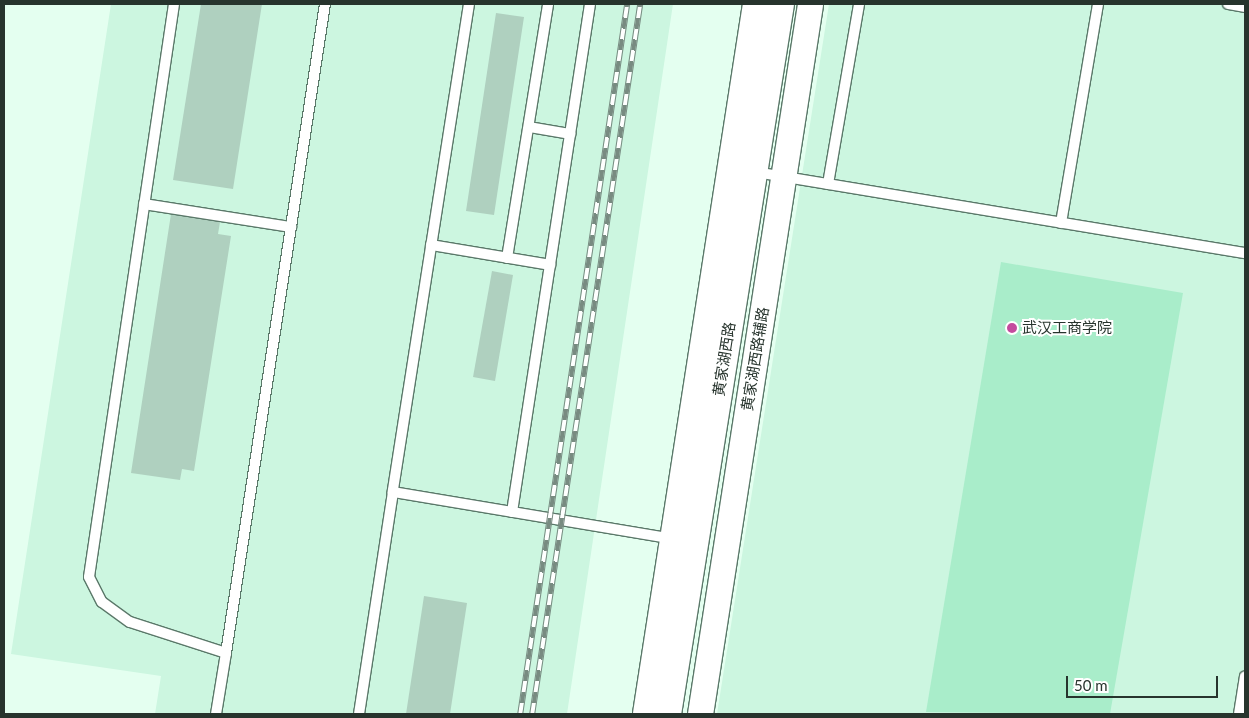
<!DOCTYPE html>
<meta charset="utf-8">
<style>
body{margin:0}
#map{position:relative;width:1249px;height:718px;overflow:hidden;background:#e4fff0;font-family:Lato,"Noto Sans SC",sans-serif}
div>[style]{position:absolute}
.built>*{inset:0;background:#ccf6e0}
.green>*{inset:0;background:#a9edca}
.building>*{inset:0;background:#afd0bf}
.roads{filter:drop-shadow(1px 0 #5a7869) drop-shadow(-1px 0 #5a7869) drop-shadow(0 1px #5a7869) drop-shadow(0 -1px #5a7869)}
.service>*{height:10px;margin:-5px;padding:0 5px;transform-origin:5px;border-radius:5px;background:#fff}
.tertiary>*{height:25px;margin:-12.5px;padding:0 12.5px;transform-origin:12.5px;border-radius:12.5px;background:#fff}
.secondary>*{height:28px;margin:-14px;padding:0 14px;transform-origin:14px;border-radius:14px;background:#fff}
.rail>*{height:5.5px;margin-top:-2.75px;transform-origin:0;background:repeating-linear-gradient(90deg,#fff 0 11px,#788b81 0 22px);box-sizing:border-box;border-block:1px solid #788b81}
.dots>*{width:14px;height:14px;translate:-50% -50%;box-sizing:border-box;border:2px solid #fff;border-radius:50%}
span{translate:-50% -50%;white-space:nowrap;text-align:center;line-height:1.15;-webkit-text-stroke:4px #fff;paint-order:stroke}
.poi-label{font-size:15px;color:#27342d}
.left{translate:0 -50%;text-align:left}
.street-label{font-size:15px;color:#27342d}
.frame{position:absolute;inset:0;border:5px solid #27342d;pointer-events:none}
.scale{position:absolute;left:1066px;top:676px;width:152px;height:22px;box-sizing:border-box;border:2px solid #27342d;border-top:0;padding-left:6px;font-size:15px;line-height:18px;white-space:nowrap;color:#27342d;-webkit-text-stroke:4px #fff;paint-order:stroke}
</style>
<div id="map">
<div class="built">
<i style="clip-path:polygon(111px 4px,673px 4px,567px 714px,155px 714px,161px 676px,11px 654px)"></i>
<i style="clip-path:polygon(829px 4px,1245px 4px,1245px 714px,717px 714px)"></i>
</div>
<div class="green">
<i style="clip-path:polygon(1001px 262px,1183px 293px,1110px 714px,926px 712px)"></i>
</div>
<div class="building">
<i style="clip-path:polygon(201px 4px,262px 4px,233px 189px,173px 180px)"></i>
<i style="clip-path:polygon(496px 13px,524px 17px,494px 215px,466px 211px)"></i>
<i style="clip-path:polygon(171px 214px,220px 222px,218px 234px,231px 236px,194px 471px,182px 469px,180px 480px,131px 473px)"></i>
<i style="clip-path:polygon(492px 271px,513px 275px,495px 381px,473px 377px)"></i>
<i style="clip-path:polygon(424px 596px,467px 603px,450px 714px,406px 714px)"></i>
</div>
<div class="roads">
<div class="service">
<i style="left:174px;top:4px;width:579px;rotate:98.44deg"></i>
<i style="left:89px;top:577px;width:28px;rotate:63deg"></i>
<i style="left:102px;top:602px;width:34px;rotate:36deg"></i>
<i style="left:130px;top:622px;width:101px;rotate:17.9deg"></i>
<i style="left:226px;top:653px;width:62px;rotate:99.3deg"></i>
<i style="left:469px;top:4px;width:494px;rotate:98.9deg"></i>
<i style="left:393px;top:492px;width:285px;rotate:9.5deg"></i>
<i style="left:1228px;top:4px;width:17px;rotate:10deg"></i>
<i style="left:529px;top:127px;width:42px;rotate:9.7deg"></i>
<i style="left:755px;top:172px;width:497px;rotate:9.4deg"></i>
<i style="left:828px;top:184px;width:183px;rotate:-80.2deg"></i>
<i style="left:144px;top:204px;width:149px;rotate:8.9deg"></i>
<i style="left:1061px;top:223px;width:222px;rotate:-80.4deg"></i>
<i style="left:431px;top:245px;width:121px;rotate:9.5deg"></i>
<i style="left:507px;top:258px;width:257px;rotate:-80.8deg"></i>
<i style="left:512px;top:512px;width:514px;rotate:-81.27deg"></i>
<i style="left:226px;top:653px;width:657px;rotate:-81.33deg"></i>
<i style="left:359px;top:714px;width:225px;rotate:-81.3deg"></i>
<i style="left:1239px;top:714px;width:38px;rotate:-81deg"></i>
</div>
<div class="tertiary">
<i style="left:700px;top:714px;width:718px;rotate:-81.19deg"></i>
</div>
<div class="secondary">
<i style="left:647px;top:714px;width:718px;rotate:-81.19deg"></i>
<i style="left:667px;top:714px;width:719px;rotate:-80.96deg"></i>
</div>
</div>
<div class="rail">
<i style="left:520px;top:714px;width:718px;rotate:-81.43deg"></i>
<i style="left:532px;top:714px;width:718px;rotate:-81.35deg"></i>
</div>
<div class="dots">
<i style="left:1012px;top:328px;background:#c44a9e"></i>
</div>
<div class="poi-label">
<span class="left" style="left:1022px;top:328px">武汉工商学院</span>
</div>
<div class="street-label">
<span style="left:724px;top:359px;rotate:-81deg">黄家湖西路</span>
<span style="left:755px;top:359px;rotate:-81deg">黄家湖西路辅路</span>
</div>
<div class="frame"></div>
<div class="scale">50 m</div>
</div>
